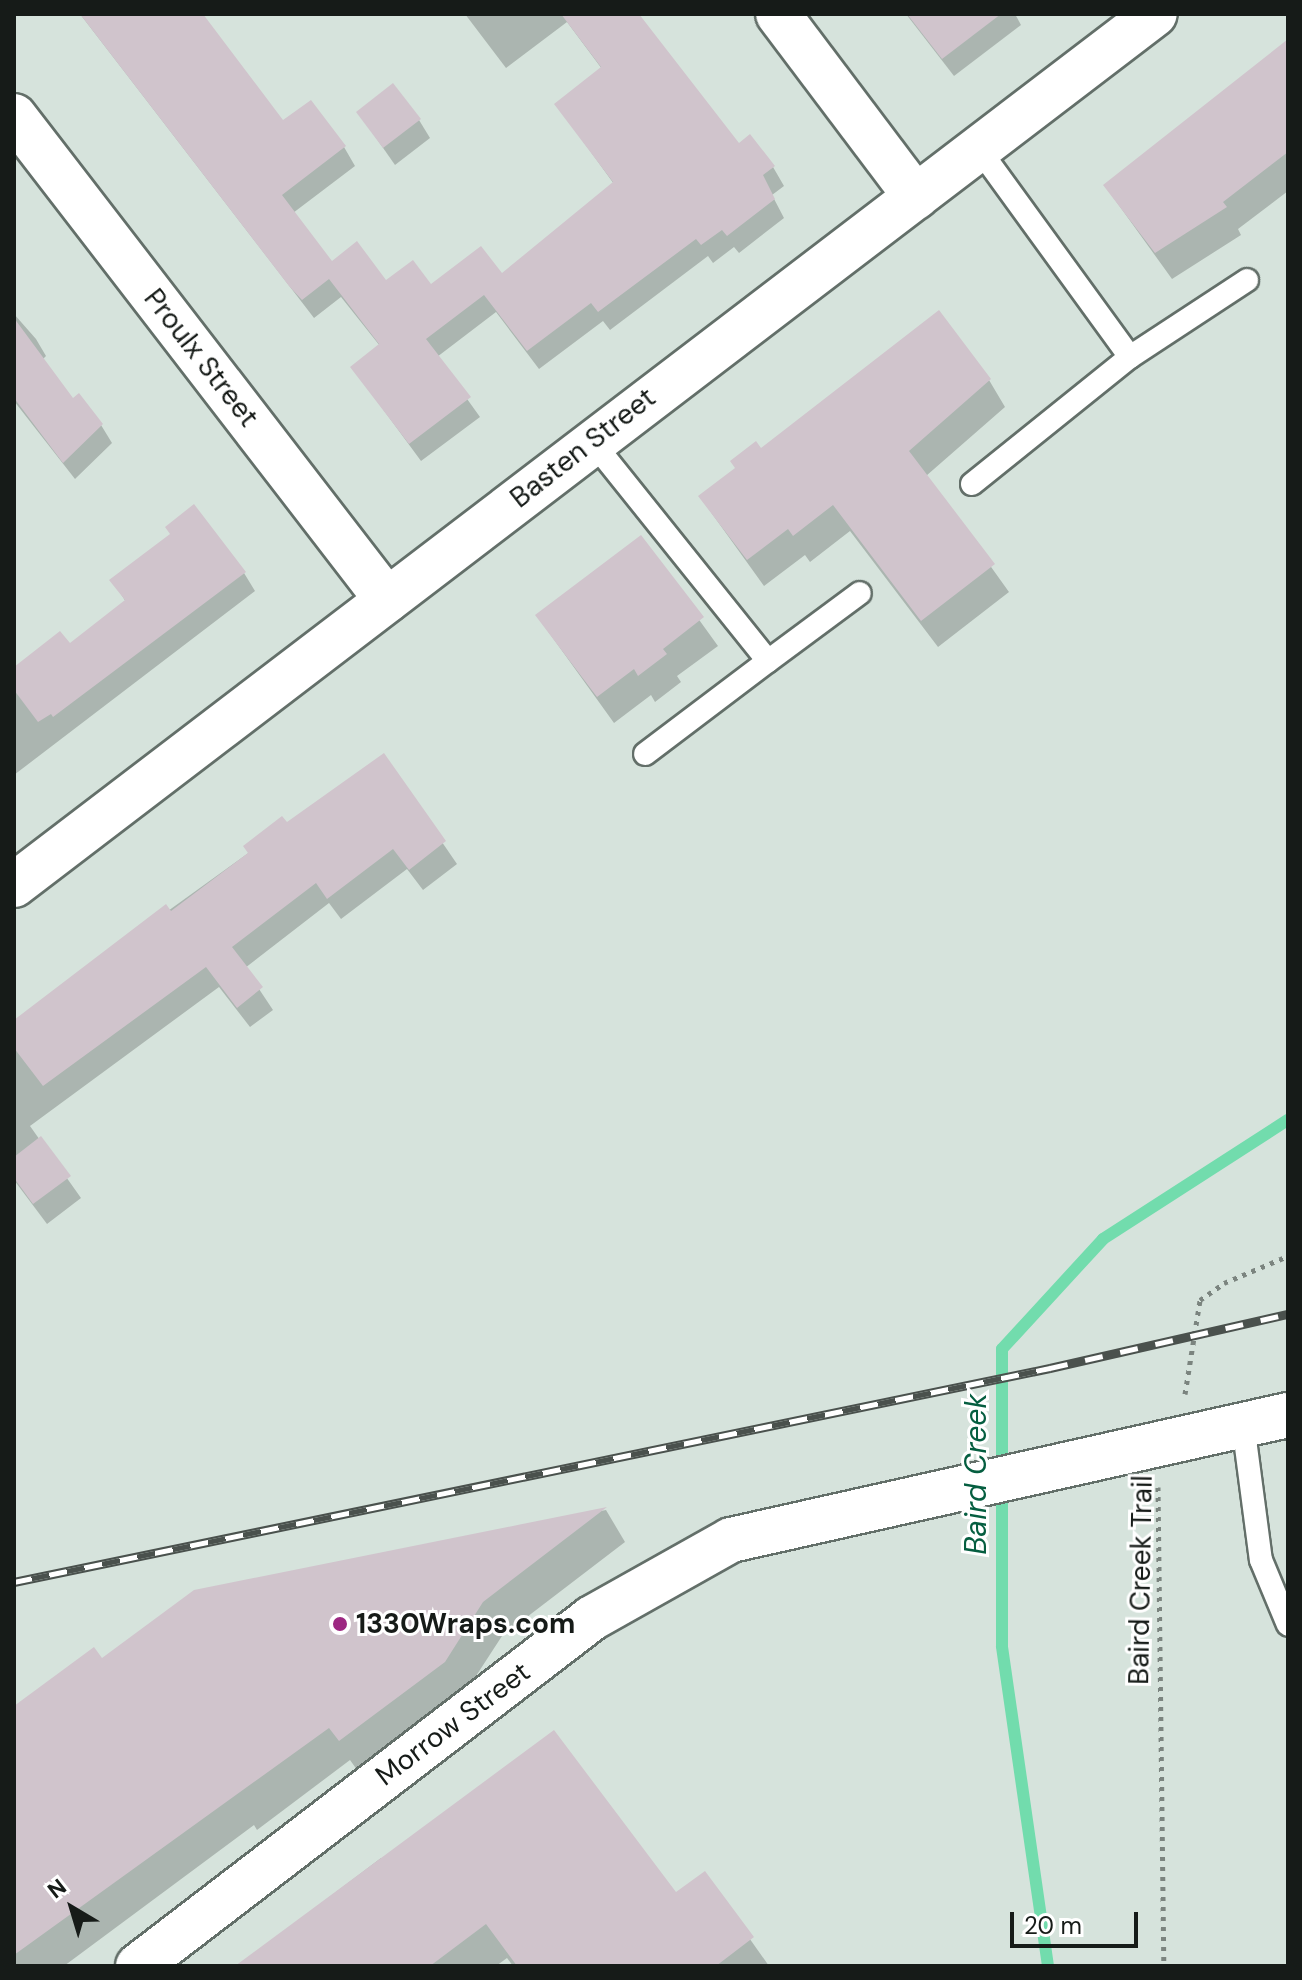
<!DOCTYPE html>
<style>
body{margin:0}
#map{position:relative;width:1302px;height:1980px;overflow:hidden;background:#d6e3dc;font-family:"DM Sans",sans-serif}
div>[style]{position:absolute}
.shadow>*{inset:0;background:#0003}
.stream>*{height:12px;margin:-6px;padding:0 6px;transform-origin:6px;border-radius:6px;background:#72dcad}
.building>*{inset:0;background:#d0c4cc}
.path>*{height:5px;margin-top:-2.5px;transform-origin:0;background:repeating-linear-gradient(90deg,#7b847f 0 4px,transparent 0 10px)}
.roads{filter:drop-shadow(2px 0 #636f69) drop-shadow(-2px 0 #636f69) drop-shadow(0 2px #636f69) drop-shadow(0 -2px #636f69)}
.service>*{height:22px;margin:-11px;padding:0 11px;transform-origin:11px;border-radius:11px;background:#fff}
.minor>*{height:44px;margin:-22px;padding:0 22px;transform-origin:22px;border-radius:22px;background:#fff}
.rail>*{height:9px;margin-top:-4.5px;transform-origin:0;background:repeating-linear-gradient(90deg,#fff 0 18px,#4a514d 0 36px);box-sizing:border-box;border-block:2px solid #4a514d}
.dots>*{width:22px;height:22px;translate:-50% -50%;box-sizing:border-box;border:4px solid #fff;border-radius:50%}
span{translate:-50% -50%;white-space:nowrap;text-align:center;line-height:1.15;-webkit-text-stroke:6px #fff;paint-order:stroke}
.street-label{font-size:28px;color:#161b18}
.poi-label{font-size:28px;color:#161b18;font-weight:700}
.left{translate:0 -50%;text-align:left}
.water-label{font-size:30px;color:#055e40;font-style:italic}
.frame{position:absolute;inset:0;border:16px solid #161b18;pointer-events:none}
.north{position:absolute;left:32px;top:1868px;width:80px;height:80px;-webkit-text-stroke:6px #fff;paint-order:stroke;rotate:322deg;font-size:22px;font-weight:700;line-height:32px;text-align:center;color:#161b18}
.north::after{content:'';display:block;margin:auto;width:28px;height:36px;background:#161b18;clip-path:polygon(50% 0,100% 100%,50% 72%,0 100%)}
.scale{position:absolute;left:1010px;top:1912px;width:128px;height:36px;box-sizing:border-box;border:4px solid #161b18;border-top:0;padding-left:10px;font-size:24px;line-height:28px;white-space:nowrap;color:#161b18;-webkit-text-stroke:6px #fff;paint-order:stroke}
</style>
<div id="map">
<div class="shadow">
<i style="clip-path:polygon(80px 14px,201px 14px,282px 122px,344px 147px,355px 166px,293px 213px,332px 264px,386px 283px,431px 287px,502px 276px,614px 184px,556px 104px,602px 69px,567px 22px,506px 68px,465px 14px,636px 14px,739px 145px,773px 167px,784px 186px,772px 195px,784px 218px,739px 253px,734px 247px,713px 263px,708px 256px,610px 330px,603px 321px,539px 369px,496px 312px,437px 357px,480px 417px,421px 461px,352px 367px,380px 346px,341px 297px,314px 318px)"></i>
<i style="clip-path:polygon(906px 14px,1015px 14px,1021px 25px,954px 76px)"></i>
<i style="clip-path:polygon(1288px 43px,1288px 191px,1238px 229px,1241px 235px,1172px 279px,1105px 186px)"></i>
<i style="clip-path:polygon(358px 112px,419px 120px,430px 138px,395px 165px)"></i>
<i style="clip-path:polygon(14px 314px,36px 339px,46px 356px,42px 360px,73px 401px,101px 425px,112px 443px,75px 479px,14px 401px)"></i>
<i style="clip-path:polygon(989px 380px,1005px 407px,926px 476px,1009px 592px,938px 647px,850px 531px,810px 562px,805px 555px,764px 586px,700px 497px,761px 450px)"></i>
<i style="clip-path:polygon(172px 535px,244px 573px,255px 591px,14px 775px,14px 669px,69px 646px,126px 602px,112px 580px)"></i>
<i style="clip-path:polygon(640px 538px,718px 646px,677px 676px,681px 682px,655px 702px,651px 695px,614px 723px,537px 616px)"></i>
<i style="clip-path:polygon(383px 756px,457px 864px,423px 890px,407px 869px,341px 919px,329px 903px,245px 968px,273px 1010px,250px 1027px,219px 987px,30px 1126px,81px 1198px,47px 1224px,14px 1180px,14px 1022px)"></i>
<i style="clip-path:polygon(606px 1510px,625px 1542px,502px 1636px,463px 1696px,360px 1774px,350px 1760px,257px 1830px,254px 1825px,64px 1966px,14px 1966px,14px 1708px,102px 1661px,194px 1592px)"></i>
<i style="clip-path:polygon(381px 1858px,676px 1895px,704px 1874px,769px 1966px,513px 1966px,507px 1958px,496px 1966px,238px 1966px)"></i>
</div>
<div class="stream">
<i style="left:1048px;top:1966px;width:323px;rotate:-98.2deg"></i>
<i style="left:1002px;top:1646px;width:297px;rotate:-90deg"></i>
<i style="left:1002px;top:1349px;width:149px;rotate:-47.4deg"></i>
<i style="left:1103px;top:1239px;width:220px;rotate:-32.8deg"></i>
</div>
<div class="building">
<i style="clip-path:polygon(80px 14px,203px 14px,283px 120px,311px 100px,346px 146px,282px 195px,332px 261px,357px 241px,386px 280px,413px 260px,431px 284px,481px 246px,502px 273px,613px 182px,554px 104px,601px 67px,561px 14px,639px 14px,739px 143px,750px 134px,775px 166px,763px 175px,775px 199px,727px 236px,722px 230px,701px 245px,696px 239px,598px 312px,591px 303px,527px 351px,484px 295px,426px 339px,471px 397px,409px 444px,350px 367px,379px 344px,329px 279px,302px 300px,289px 286px)"></i>
<i style="clip-path:polygon(907px 14px,1001px 14px,942px 59px)"></i>
<i style="clip-path:polygon(1288px 39px,1288px 152px,1223px 202px,1227px 207px,1155px 253px,1103px 185px)"></i>
<i style="clip-path:polygon(393px 83px,421px 119px,383px 148px,356px 112px)"></i>
<i style="clip-path:polygon(939px 310px,991px 379px,909px 451px,995px 564px,921px 621px,833px 505px,793px 536px,788px 529px,747px 560px,698px 496px,735px 468px,730px 461px,756px 441px,761px 448px)"></i>
<i style="clip-path:polygon(14px 318px,73px 398px,79px 393px,103px 424px,63px 463px,14px 398px)"></i>
<i style="clip-path:polygon(194px 504px,246px 572px,53px 717px,51px 714px,38px 722px,14px 690px,14px 667px,60px 631px,70px 643px,125px 600px,109px 580px,170px 534px,165px 527px)"></i>
<i style="clip-path:polygon(641px 535px,704px 617px,663px 649px,667px 654px,638px 676px,634px 669px,597px 697px,535px 615px)"></i>
<i style="clip-path:polygon(384px 753px,446px 841px,409px 870px,393px 849px,327px 899px,316px 883px,232px 947px,263px 987px,237px 1008px,206px 967px,43px 1086px,14px 1048px,14px 1020px,166px 904px,171px 911px,248px 853px,243px 846px,282px 816px,287px 822px)"></i>
<i style="clip-path:polygon(41px 1136px,71px 1176px,33px 1204px,14px 1178px,14px 1157px)"></i>
<i style="clip-path:polygon(607px 1507px,483px 1602px,445px 1662px,339px 1741px,329px 1728px,14px 1955px,14px 1706px,94px 1647px,102px 1658px,194px 1590px)"></i>
<i style="clip-path:polygon(554px 1730px,676px 1892px,705px 1871px,754px 1937px,716px 1966px,517px 1966px,486px 1924px,430px 1966px,235px 1966px)"></i>
</div>
<div class="path">
<i style="left:1185px;top:1394px;width:95px;rotate:-80.9deg"></i>
<i style="left:1200px;top:1300px;width:29px;rotate:-35deg"></i>
<i style="left:1224px;top:1283px;width:69px;rotate:-22.9deg"></i>
<i style="left:1158px;top:1487px;width:479px;rotate:89.3deg"></i>
</div>
<div class="roads">
<div class="service">
<i style="left:1130px;top:357px;width:140px;rotate:-33.3deg"></i>
<i style="left:591px;top:440px;width:283px;rotate:51.3deg"></i>
<i style="left:768px;top:661px;width:154px;rotate:142.9deg"></i>
<i style="left:972px;top:484px;width:203px;rotate:-38.8deg"></i>
<i style="left:1130px;top:357px;width:257px;rotate:-126deg"></i>
<i style="left:768px;top:661px;width:114px;rotate:-36.5deg"></i>
<i style="left:1243px;top:1424px;width:137px;rotate:82.5deg"></i>
<i style="left:1261px;top:1560px;width:70px;rotate:67.4deg"></i>
</div>
<div class="minor">
<i style="left:778px;top:14px;width:229px;rotate:53deg"></i>
<i style="left:14px;top:116px;width:611px;rotate:52.38deg"></i>
<i style="left:14px;top:885px;width:1435px;rotate:-37.36deg"></i>
<i style="left:138px;top:1966px;width:572px;rotate:-37.47deg"></i>
<i style="left:592px;top:1618px;width:159px;rotate:-29.3deg"></i>
<i style="left:731px;top:1540px;width:571px;rotate:-12.65deg"></i>
</div>
</div>
<div class="rail">
<i style="left:14px;top:1582px;width:1058px;rotate:-11.67deg"></i>
<i style="left:1050px;top:1368px;width:244px;rotate:-12.8deg"></i>
</div>
<div class="dots">
<i style="left:340px;top:1624px;background:#9d2882"></i>
</div>
<div class="street-label">
<span style="left:201px;top:358px;rotate:52deg">Proulx Street</span>
<span style="left:583px;top:448px;rotate:-38deg">Basten Street</span>
<span style="left:1141px;top:1580px;rotate:-89deg">Baird Creek Trail</span>
<span style="left:453px;top:1724px;rotate:-37deg">Morrow Street</span>
</div>
<div class="poi-label">
<span class="left" style="left:356px;top:1624px">1330Wraps.com</span>
</div>
<div class="water-label">
<span style="left:976px;top:1474px;rotate:-90deg">Baird Creek</span>
</div>
<div class="frame"></div>
<div class="north">N</div>
<div class="scale">20 m</div>
</div>
